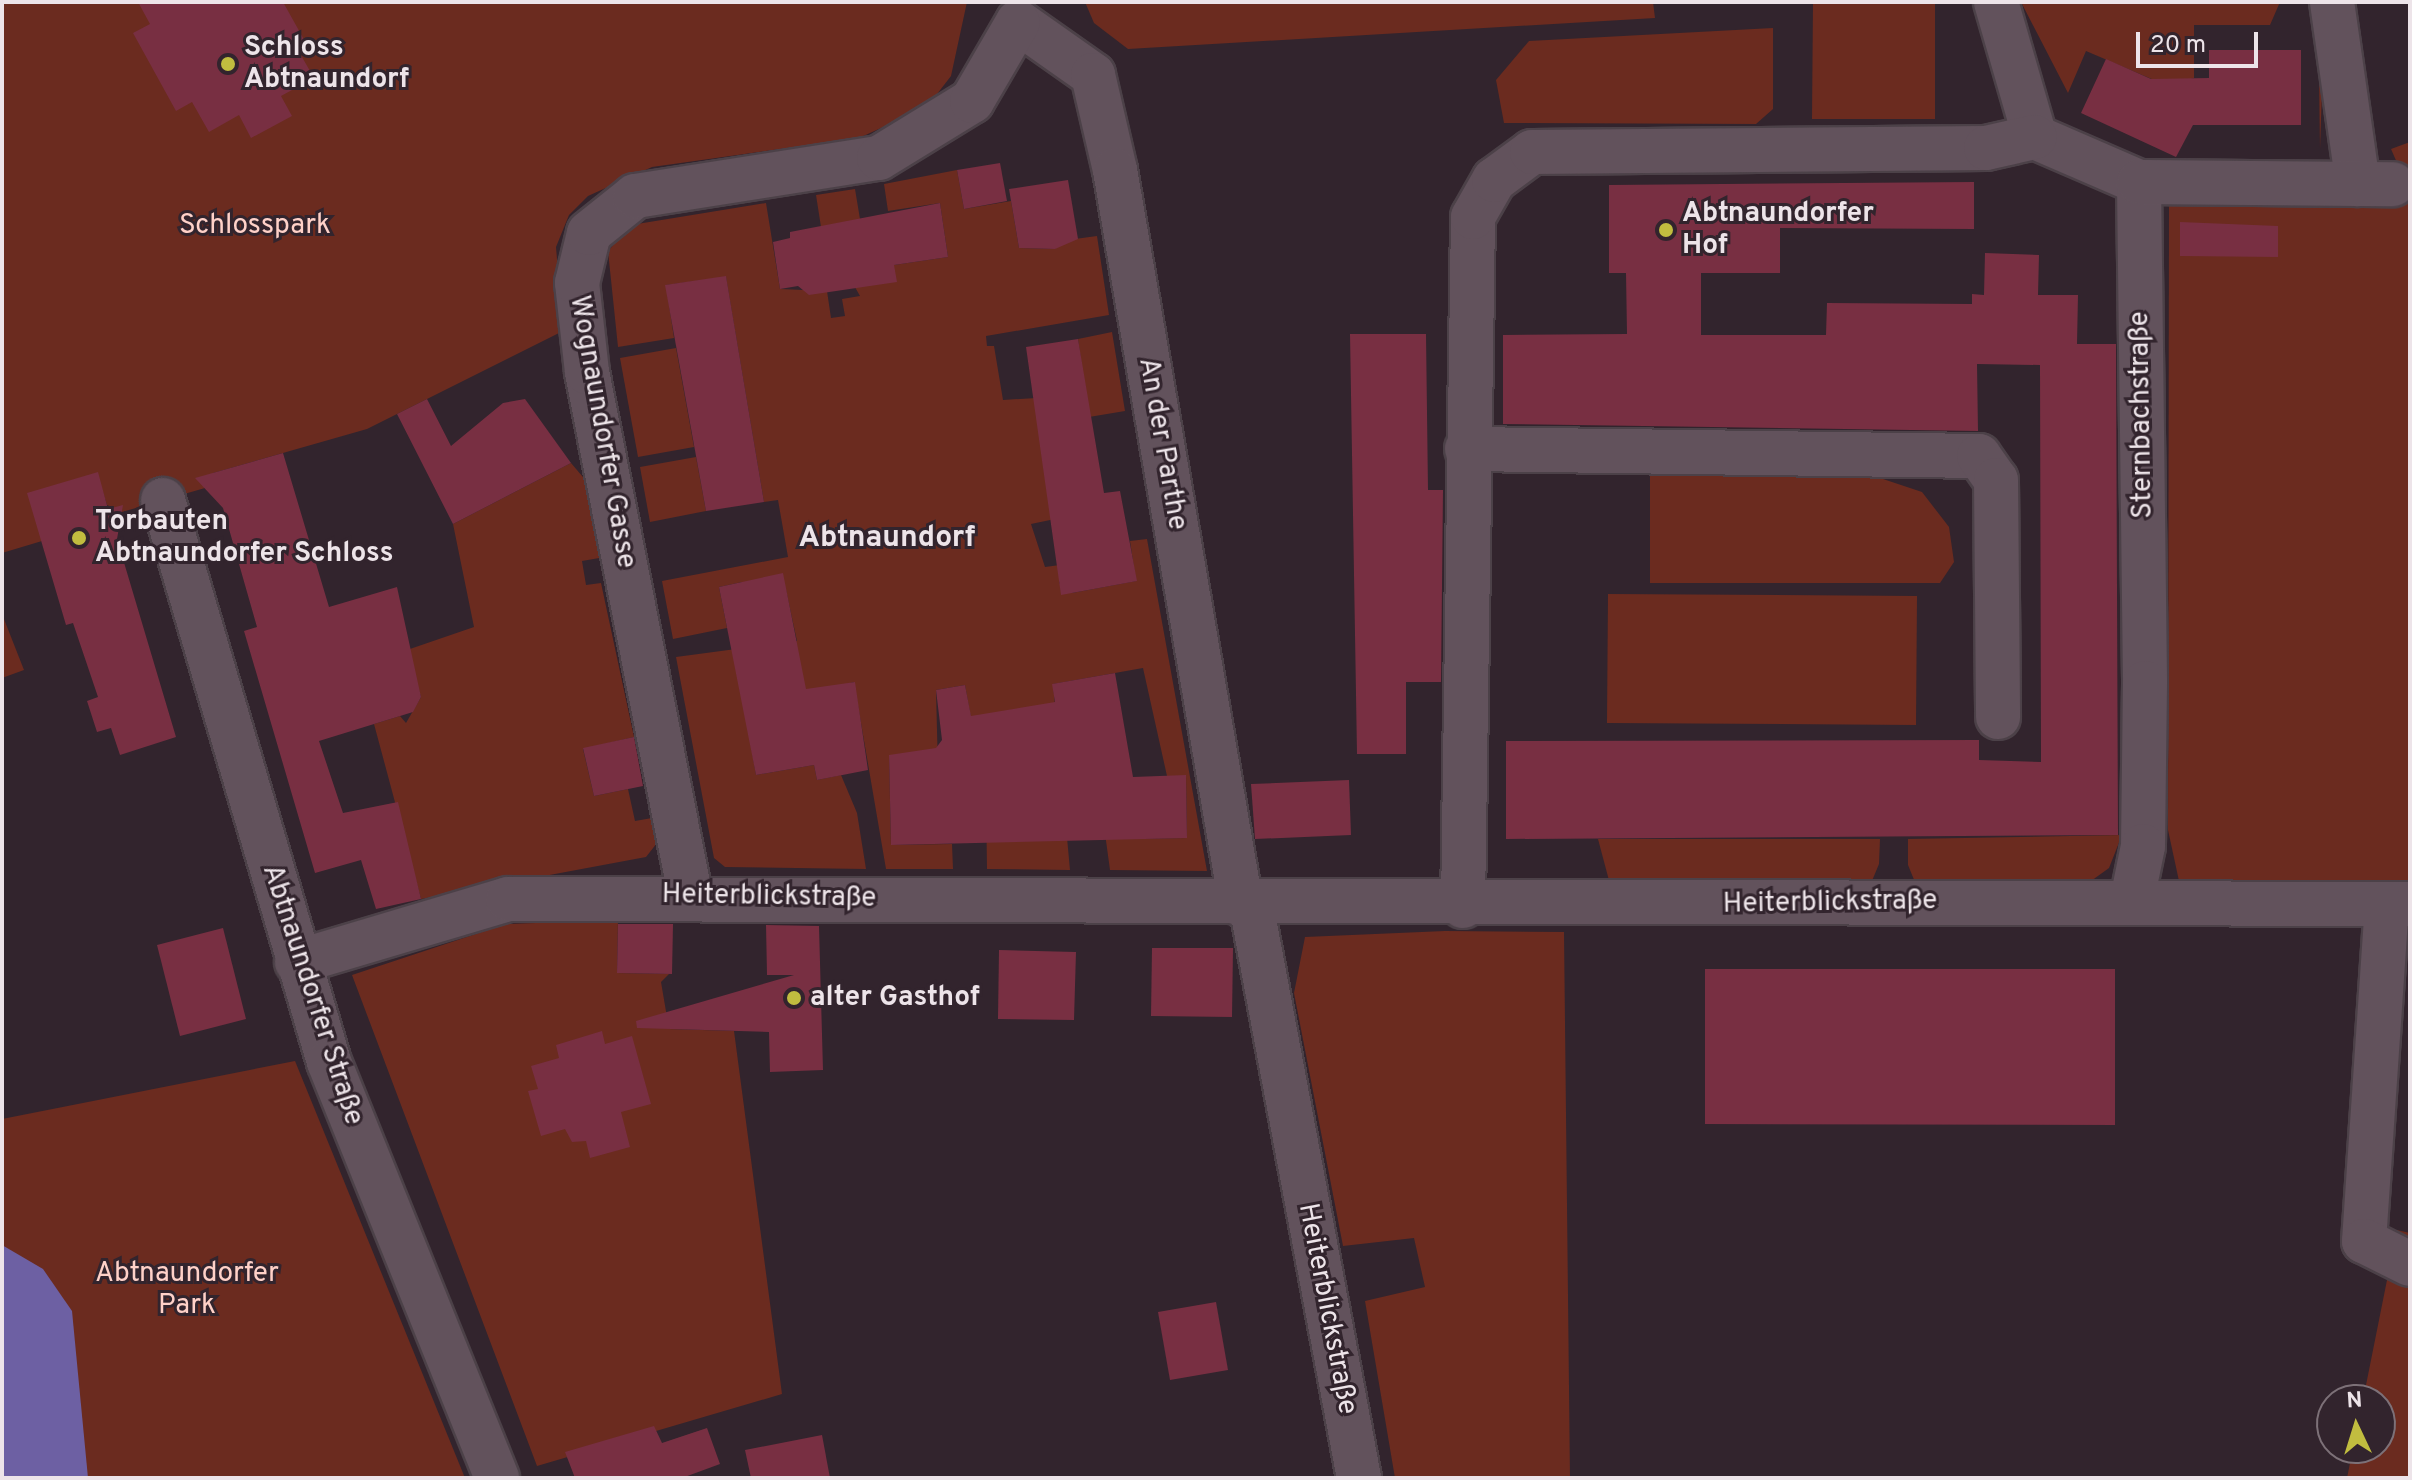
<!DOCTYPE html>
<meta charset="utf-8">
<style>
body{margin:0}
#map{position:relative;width:2412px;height:1480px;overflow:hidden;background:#32242d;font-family:Overpass,sans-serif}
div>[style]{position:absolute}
.green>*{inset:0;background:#6b2b1f}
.water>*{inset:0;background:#6d60a3}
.building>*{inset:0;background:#782f42}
.roads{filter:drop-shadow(2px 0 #4c4148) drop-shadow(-2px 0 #4c4148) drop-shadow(0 2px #4c4148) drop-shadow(0 -2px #4c4148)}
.minor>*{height:44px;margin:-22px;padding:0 22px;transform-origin:22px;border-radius:22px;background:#62525c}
.dots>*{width:22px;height:22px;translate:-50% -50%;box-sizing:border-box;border:4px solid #32242d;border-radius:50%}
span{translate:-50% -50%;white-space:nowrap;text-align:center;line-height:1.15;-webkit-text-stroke:6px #32242d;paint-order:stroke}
.poi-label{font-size:28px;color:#ede4e9;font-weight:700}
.left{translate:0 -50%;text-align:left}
.park-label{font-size:28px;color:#ffd1c8}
.street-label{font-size:28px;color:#ede4e9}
.neighbourhood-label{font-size:30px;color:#ede4e9;font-weight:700}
.frame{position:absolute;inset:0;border:4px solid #ede4e9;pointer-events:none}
.north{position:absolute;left:2316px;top:1384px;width:80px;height:80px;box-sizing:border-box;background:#32242d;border:2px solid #7d7178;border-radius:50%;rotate:356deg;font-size:22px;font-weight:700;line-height:32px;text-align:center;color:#ede4e9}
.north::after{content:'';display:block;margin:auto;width:28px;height:36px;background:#c1bd3f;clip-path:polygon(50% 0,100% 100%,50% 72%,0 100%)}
.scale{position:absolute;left:2136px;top:32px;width:122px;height:36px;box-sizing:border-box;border:4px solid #ede4e9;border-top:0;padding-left:10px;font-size:24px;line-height:28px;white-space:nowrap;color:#ede4e9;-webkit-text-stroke:6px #32242d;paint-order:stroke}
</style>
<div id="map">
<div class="green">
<i style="clip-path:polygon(2px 2px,967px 2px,951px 76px,927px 107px,859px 138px,652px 167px,588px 196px,569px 215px,556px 247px,563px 331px,367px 429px,213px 473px,205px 488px,122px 512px,107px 505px,97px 473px,42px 541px,2px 553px)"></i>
<i style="clip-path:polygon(1085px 2px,1653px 2px,1655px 18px,1128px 49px,1094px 23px)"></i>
<i style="clip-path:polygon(1813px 2px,1935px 2px,1935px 119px,1812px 119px)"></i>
<i style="clip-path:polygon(2021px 2px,2280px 2px,2270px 25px,2194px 25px,2194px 78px,2168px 86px,2086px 51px,2068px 93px)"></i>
<i style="clip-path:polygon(2318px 2px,2325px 2px,2320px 149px)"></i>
<i style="clip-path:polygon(1773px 28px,1773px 109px,1756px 124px,1504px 123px,1496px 80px,1529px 41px)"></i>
<i style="clip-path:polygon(2410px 142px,2410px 172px,2401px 172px,2391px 149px)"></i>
<i style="clip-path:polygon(957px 170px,964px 209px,1011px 201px,1019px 248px,1055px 249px,1060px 241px,1097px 236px,1109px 315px,986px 336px,987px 346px,994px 346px,1003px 400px,1086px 395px,1078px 339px,1112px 332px,1125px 411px,1041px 425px,1055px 519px,1031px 524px,1045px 567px,1060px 565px,1059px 583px,1072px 593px,1136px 581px,1130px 541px,1147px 539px,1207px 871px,1110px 870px,1092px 738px,1129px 839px,1187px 838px,1186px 776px,1167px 776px,1143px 668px,1053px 684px,1070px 870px,987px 869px,986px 800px,965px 685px,936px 690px,938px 770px,889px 755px,891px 845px,952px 844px,953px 869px,886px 869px,854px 682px,745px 711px,756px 775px,814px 765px,817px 780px,841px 775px,857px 813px,866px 869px,725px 867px,714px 858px,676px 657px,797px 641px,786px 590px,742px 582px,719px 587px,727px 628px,673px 639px,662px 581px,788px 557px,778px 500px,764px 502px,726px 277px,666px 285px,674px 338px,618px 347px,608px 251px,631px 225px,766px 203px,780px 289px,827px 291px,831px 318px,845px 316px,842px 299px,860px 296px,821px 227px,816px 195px,855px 189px,871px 285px,894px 265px,948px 257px,940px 203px,888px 211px,884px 184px)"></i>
<i style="clip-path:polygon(2169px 199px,2410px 201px,2410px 881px,2179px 881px,2168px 830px)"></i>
<i style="clip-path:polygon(676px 348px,694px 447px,638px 457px,620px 358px)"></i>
<i style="clip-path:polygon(696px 457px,706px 511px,650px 522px,640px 467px)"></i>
<i style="clip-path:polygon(571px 463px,588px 483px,605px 557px,582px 561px,586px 585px,601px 583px,634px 737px,583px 749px,594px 796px,628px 789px,635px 821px,652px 818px,657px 843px,646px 857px,421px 899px,374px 724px,400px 716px,406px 723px,421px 697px,407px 650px,474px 627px,453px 524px)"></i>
<i style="clip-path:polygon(1650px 464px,1814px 466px,1877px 477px,1922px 492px,1949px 527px,1954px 562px,1940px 583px,1650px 583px)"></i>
<i style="clip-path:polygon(1608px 594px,1917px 596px,1916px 725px,1607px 723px)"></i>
<i style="clip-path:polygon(2px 614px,24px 670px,2px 678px)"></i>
<i style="clip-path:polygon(2122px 835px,2109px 868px,2080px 889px,1917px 887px,1908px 865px,1908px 839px)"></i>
<i style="clip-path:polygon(1598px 839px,1880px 839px,1879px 864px,1869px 888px,1611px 888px)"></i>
<i style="clip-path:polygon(618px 920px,617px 973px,669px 974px,661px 982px,669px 1029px,734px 1031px,782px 1394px,537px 1466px,352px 975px,506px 924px)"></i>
<i style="clip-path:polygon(1445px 931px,1564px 932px,1570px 1478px,1395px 1478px,1365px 1301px,1425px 1287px,1414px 1238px,1343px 1246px,1294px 993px,1305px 937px)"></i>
<i style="clip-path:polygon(295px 1061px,465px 1478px,2px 1478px,2px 1119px)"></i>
<i style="clip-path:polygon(2397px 1230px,2410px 1233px,2410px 1478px,2347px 1478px,2353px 1448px,2380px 1448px,2380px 1400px,2363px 1400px)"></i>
</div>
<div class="water">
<i style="clip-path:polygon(2px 1245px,43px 1269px,72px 1311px,88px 1478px,2px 1478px)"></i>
</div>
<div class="building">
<i style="clip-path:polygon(138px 2px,283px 2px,307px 45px,298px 50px,314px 78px,281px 96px,292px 116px,251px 138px,239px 115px,209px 132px,192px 102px,176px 111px,133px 33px,150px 24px)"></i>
<i style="clip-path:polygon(2209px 50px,2301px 50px,2301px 125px,2193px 125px,2176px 157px,2081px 113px,2106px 59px,2151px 79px,2209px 78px)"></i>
<i style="clip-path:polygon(1000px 163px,1007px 201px,964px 209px,957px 170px)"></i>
<i style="clip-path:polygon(1068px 180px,1078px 239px,1055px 249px,1019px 248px,1009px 189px)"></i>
<i style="clip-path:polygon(1974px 182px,1974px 229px,1780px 228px,1780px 273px,1701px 273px,1701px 335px,1826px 335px,1827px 303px,1972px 304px,1972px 294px,1984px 295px,1985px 253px,2039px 255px,2038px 295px,2078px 295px,2077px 344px,2116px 344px,2118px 835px,1506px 839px,1506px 741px,1979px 740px,1979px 760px,2041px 762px,2040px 365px,1977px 364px,1978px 431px,1503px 424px,1503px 335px,1627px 334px,1626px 273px,1609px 273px,1609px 185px)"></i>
<i style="clip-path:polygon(940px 203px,948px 257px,894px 265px,897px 282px,809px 295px,798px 286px,780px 289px,773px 242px,790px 238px,790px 232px)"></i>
<i style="clip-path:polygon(2180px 222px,2278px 226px,2278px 257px,2180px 256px)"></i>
<i style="clip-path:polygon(726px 276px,764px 502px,706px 511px,665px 285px)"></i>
<i style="clip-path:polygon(1350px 334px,1426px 334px,1428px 490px,1443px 490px,1441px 682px,1406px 682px,1406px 754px,1357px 754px)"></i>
<i style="clip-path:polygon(1078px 339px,1104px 493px,1120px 491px,1137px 581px,1061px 595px,1026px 347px)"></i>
<i style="clip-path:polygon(427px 399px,451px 446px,503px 403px,525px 399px,571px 463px,453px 524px,397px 414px)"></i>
<i style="clip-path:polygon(283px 453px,329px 607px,397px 587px,421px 697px,413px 712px,319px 741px,343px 813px,398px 802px,421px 899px,376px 909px,361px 860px,315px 873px,244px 631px,257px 627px,223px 508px,195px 478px)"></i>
<i style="clip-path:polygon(98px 472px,108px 509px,123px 505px,117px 539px,176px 737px,120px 755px,111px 728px,97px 732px,87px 701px,98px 697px,73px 623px,66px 625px,27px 493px)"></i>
<i style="clip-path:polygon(783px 573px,806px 689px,855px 682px,868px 770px,817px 780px,814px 765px,756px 775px,719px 587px)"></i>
<i style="clip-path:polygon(1115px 673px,1133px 777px,1186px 775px,1187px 838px,891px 845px,889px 755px,936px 748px,942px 740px,936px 690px,965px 685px,971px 716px,1055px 702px,1052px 684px)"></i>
<i style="clip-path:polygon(634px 737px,643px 786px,594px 796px,583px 748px)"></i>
<i style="clip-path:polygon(1349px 780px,1351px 835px,1255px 839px,1251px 784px)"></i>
<i style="clip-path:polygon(618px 924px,673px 924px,672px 974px,617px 973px)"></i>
<i style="clip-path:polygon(766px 925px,819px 926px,823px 1070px,770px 1072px,769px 1032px,637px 1028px,636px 1021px,794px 975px,767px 975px)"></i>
<i style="clip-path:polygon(223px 928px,246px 1019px,180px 1036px,157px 945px)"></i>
<i style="clip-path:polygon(1152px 948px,1233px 948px,1232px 1017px,1151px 1016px)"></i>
<i style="clip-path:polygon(999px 950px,1076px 952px,1074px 1020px,998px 1019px)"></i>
<i style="clip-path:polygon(1705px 969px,2115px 969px,2115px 1125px,1705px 1124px)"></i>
<i style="clip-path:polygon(602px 1031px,605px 1044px,632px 1036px,651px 1104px,621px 1112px,630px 1147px,590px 1158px,586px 1141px,572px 1142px,565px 1129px,541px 1136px,528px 1091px,538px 1089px,531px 1066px,559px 1058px,556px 1045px)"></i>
<i style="clip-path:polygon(1216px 1302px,1228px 1370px,1170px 1380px,1158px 1312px)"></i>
<i style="clip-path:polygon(654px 1426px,662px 1443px,707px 1428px,720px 1464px,682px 1478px,575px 1478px,565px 1452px)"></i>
<i style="clip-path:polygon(822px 1435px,830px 1478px,751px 1478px,745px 1450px)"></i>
</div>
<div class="roads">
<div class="minor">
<i style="left:1996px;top:2px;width:141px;rotate:73.9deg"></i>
<i style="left:2035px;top:137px;width:113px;rotate:23.4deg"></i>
<i style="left:2139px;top:182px;width:501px;rotate:89.31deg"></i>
<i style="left:2145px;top:683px;width:163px;rotate:90.7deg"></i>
<i style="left:2143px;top:846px;width:55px;rotate:101.5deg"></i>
<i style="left:2332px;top:2px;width:184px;rotate:81.9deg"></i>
<i style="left:1018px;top:22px;width:92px;rotate:35.2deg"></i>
<i style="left:1093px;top:75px;width:98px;rotate:77deg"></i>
<i style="left:1115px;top:170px;width:745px;rotate:80.26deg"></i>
<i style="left:2139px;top:182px;width:254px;rotate:0.5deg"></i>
<i style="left:1467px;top:449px;width:512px;rotate:0.78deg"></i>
<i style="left:1979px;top:456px;width:29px;rotate:55deg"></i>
<i style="left:1996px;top:480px;width:237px;rotate:89.5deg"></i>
<i style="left:163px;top:500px;width:586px;rotate:73.54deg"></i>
<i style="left:329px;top:1062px;width:449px;rotate:68deg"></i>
<i style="left:690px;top:894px;width:532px;rotate:-101.16deg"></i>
<i style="left:587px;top:372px;width:90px;rotate:-96.4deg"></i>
<i style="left:577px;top:283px;width:51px;rotate:-76.5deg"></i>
<i style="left:589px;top:233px;width:59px;rotate:-38.8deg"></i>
<i style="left:635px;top:196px;width:247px;rotate:-8.9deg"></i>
<i style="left:879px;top:158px;width:109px;rotate:-31.5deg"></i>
<i style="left:972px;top:101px;width:91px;rotate:-59.8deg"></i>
<i style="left:1251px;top:904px;width:584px;rotate:79.34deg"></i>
<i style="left:2387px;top:904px;width:338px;rotate:93.9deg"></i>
<i style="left:2364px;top:1241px;width:51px;rotate:26.6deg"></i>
<i style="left:1463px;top:906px;width:689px;rotate:-89.17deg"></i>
<i style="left:1473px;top:217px;width:43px;rotate:-60.4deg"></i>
<i style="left:1494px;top:180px;width:47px;rotate:-36.4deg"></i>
<i style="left:1532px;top:152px;width:454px;rotate:-0.5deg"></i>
<i style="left:1986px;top:148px;width:50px;rotate:-12.7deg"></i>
<i style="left:297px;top:962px;width:220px;rotate:-16.6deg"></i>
<i style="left:508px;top:899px;width:1902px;rotate:0.15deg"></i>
</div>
</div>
<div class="dots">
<i style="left:228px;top:64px;background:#c1bd3f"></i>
<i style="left:1666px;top:230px;background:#c1bd3f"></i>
<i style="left:79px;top:538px;background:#c1bd3f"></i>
<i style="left:794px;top:998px;background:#c1bd3f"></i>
</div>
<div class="poi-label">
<span class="left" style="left:244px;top:64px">Schloss<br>Abtnaundorf</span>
<span class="left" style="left:1682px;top:230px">Abtnaundorfer<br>Hof</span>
<span class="left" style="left:95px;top:538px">Torbauten<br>Abtnaundorfer Schloss</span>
<span class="left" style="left:810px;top:998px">alter Gasthof</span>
</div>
<div class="park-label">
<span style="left:255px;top:226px">Schlosspark</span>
<span style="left:187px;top:1290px">Abtnaundorfer<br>Park</span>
</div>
<div class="street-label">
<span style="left:2142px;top:415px;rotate:-91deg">Sternbachstraße</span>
<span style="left:602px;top:432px;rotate:80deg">Wognaundorfer Gasse</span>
<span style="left:1162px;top:444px;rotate:80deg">An der Parthe</span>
<span style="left:769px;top:897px;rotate:1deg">Heiterblickstraße</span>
<span style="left:1830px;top:903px;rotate:-1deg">Heiterblickstraße</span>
<span style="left:312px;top:995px;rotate:72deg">Abtnaundorfer Straße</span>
<span style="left:1327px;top:1309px;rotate:79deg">Heiterblickstraße</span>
</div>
<div class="neighbourhood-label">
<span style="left:887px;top:539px">Abtnaundorf</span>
</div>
<div class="frame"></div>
<div class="north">N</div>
<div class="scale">20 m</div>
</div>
